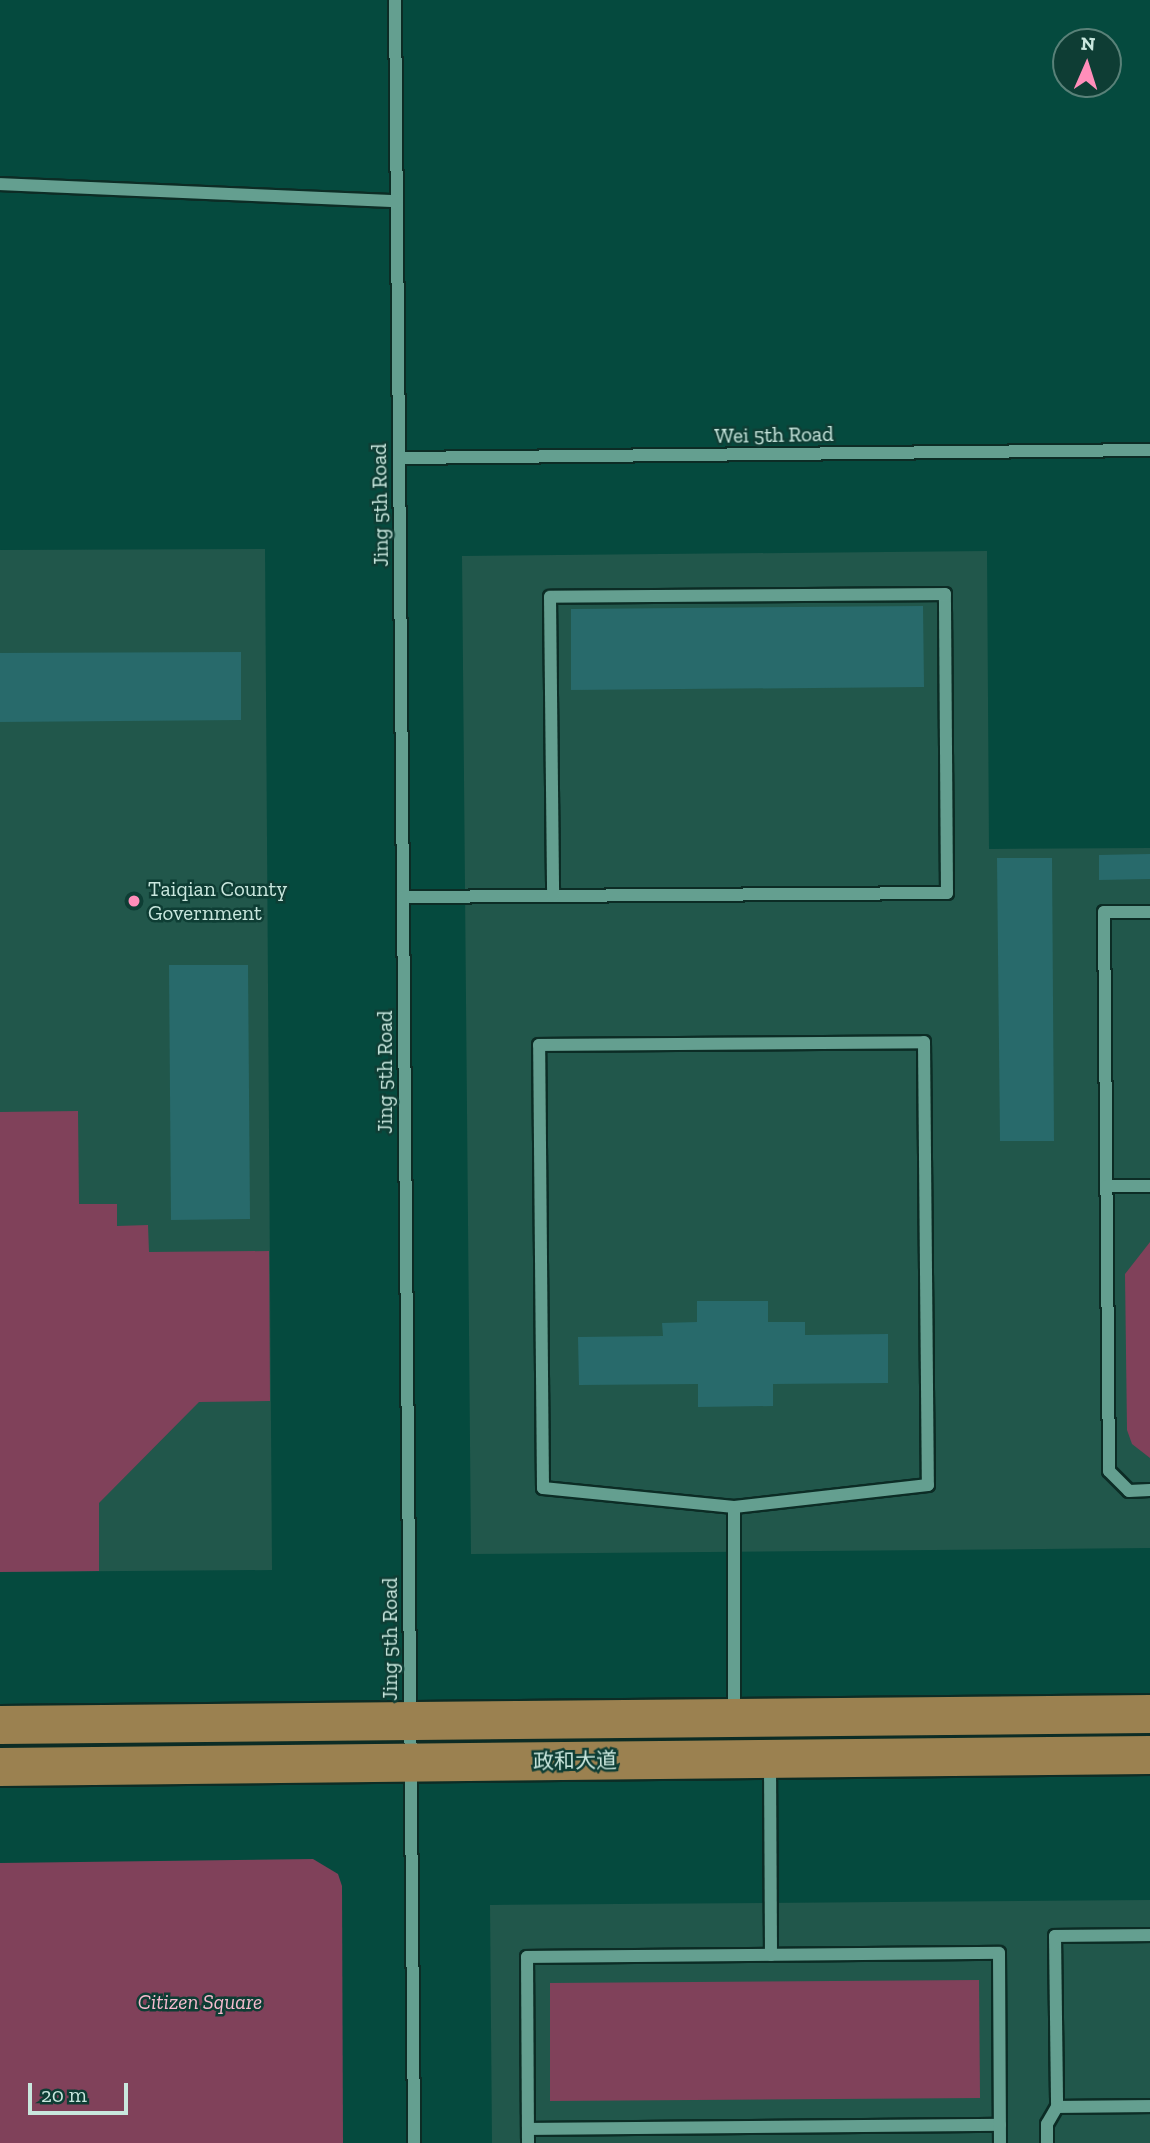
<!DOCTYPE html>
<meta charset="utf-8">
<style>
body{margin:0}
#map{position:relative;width:1150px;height:2143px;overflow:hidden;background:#054a3e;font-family:"Zilla Slab","Noto Sans SC",serif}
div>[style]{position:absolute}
.built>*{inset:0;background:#21574b}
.green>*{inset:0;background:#80415a}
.building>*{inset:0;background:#286a6b}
.roads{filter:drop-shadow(2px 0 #0c2c25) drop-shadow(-2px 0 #0c2c25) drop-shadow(0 2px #0c2c25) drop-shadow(0 -2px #0c2c25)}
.minor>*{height:12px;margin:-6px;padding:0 6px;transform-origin:6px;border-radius:6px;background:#649f90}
.major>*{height:38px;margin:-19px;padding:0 19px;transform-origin:19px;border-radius:19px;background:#9b8150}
.dots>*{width:19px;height:19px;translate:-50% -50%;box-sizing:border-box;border:4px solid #0e3d34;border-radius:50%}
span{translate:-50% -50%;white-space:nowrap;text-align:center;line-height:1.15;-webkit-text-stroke:5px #0e3d34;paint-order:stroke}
.street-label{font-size:21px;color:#c9e7de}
.poi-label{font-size:21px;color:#c9e7de}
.left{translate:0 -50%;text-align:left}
.park-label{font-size:21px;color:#f6bbcf;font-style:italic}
.north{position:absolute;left:1052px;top:28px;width:70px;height:70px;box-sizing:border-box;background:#0e3d34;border:2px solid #598178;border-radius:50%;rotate:3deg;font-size:19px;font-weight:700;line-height:28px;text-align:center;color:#c9e7de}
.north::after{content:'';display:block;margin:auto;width:24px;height:32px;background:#ff8eba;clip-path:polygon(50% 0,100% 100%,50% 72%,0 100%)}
.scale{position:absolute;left:28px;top:2083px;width:100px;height:32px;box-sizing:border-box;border:4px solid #c9e7de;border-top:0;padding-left:9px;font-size:21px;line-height:24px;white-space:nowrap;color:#c9e7de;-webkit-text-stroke:5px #0e3d34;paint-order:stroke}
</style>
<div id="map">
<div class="built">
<i style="clip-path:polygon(265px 549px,272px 1570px,0 1572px,0 550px)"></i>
<i style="clip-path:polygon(987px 551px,989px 849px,1150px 848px,1150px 1548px,471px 1554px,462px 556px)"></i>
<i style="clip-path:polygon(1150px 1900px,1150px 2143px,492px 2143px,490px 1905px)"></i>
</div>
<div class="green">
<i style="clip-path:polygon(78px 1111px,79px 1204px,117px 1204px,117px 1226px,148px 1225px,149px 1252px,269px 1251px,270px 1401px,199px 1402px,99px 1503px,99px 1571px,0 1572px,0 1112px)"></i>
<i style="clip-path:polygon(1150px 1242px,1150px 1458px,1132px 1444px,1127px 1430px,1125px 1274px)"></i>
<i style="clip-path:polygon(313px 1859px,338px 1874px,342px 1886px,343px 2143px,0 2143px,0 1863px)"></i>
<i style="clip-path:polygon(979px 1980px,980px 2098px,550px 2101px,550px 1983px)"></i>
</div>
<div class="building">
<i style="clip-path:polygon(923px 606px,924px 687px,571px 690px,571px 609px)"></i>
<i style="clip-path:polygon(241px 652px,241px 720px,0 722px,0 653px)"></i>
<i style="clip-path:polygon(1150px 854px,1150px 879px,1099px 880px,1099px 855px)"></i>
<i style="clip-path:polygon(997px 858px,1052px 858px,1054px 1141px,1000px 1141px)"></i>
<i style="clip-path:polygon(169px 965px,248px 965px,250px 1219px,171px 1220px)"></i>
<i style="clip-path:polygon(697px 1301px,768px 1301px,768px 1322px,805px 1322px,805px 1335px,888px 1334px,888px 1383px,773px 1384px,773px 1406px,698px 1407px,698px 1384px,579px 1385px,578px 1337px,663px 1336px,662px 1323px,697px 1322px)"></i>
</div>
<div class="roads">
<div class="minor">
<i style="left:395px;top:0;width:2143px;rotate:89.49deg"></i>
<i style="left:0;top:184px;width:397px;rotate:2.5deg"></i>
<i style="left:399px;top:458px;width:751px;rotate:-0.61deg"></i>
<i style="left:403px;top:897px;width:544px;rotate:-0.42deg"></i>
<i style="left:947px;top:893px;width:299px;rotate:-90.4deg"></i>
<i style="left:945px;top:594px;width:395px;rotate:179.6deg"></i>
<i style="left:550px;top:597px;width:299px;rotate:89.4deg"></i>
<i style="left:1150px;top:912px;width:46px;rotate:180deg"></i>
<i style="left:1104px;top:912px;width:559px;rotate:89.49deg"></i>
<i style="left:1109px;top:1471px;width:28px;rotate:45deg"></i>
<i style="left:1129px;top:1491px;width:21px;rotate:-3deg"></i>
<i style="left:924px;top:1042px;width:443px;rotate:89.5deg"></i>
<i style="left:928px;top:1485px;width:195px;rotate:173.5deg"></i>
<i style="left:734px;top:1507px;width:192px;rotate:-174.3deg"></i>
<i style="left:543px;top:1488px;width:443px;rotate:-90.5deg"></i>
<i style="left:539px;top:1045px;width:385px;rotate:-0.4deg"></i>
<i style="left:1106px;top:1186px;width:44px"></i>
<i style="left:734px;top:1713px;width:206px;rotate:-90deg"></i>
<i style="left:770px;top:1763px;width:192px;rotate:89.7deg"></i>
<i style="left:1150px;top:1935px;width:95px;rotate:179.4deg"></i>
<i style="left:1055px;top:1936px;width:171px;rotate:89.3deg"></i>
<i style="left:1057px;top:2107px;width:93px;rotate:-0.6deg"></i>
<i style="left:528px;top:2129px;width:472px;rotate:-0.5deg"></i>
<i style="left:528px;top:2143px;width:186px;rotate:-90.3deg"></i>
<i style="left:527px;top:1957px;width:472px;rotate:-0.5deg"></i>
<i style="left:999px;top:1953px;width:190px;rotate:89.7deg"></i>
<i style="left:1047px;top:2143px;width:19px;rotate:-90deg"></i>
<i style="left:1047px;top:2124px;width:20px;rotate:-60deg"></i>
</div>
<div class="major">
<i style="left:0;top:1725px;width:1150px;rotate:-0.55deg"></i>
<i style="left:0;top:1767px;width:1150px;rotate:-0.6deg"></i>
</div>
</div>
<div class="dots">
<i style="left:134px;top:901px;background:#ff8eba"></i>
</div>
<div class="street-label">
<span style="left:774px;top:435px;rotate:-1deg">Wei 5th Road</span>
<span style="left:380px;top:505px;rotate:-91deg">Jing 5th Road</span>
<span style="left:385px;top:1072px;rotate:-90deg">Jing 5th Road</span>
<span style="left:390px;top:1639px;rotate:-90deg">Jing 5th Road</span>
<span style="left:575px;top:1761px;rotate:-1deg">政和大道</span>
</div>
<div class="poi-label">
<span class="left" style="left:148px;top:901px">Taiqian County<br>Government</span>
</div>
<div class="park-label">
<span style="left:200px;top:2002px">Citizen Square</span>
</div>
<div class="north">N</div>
<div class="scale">20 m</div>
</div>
